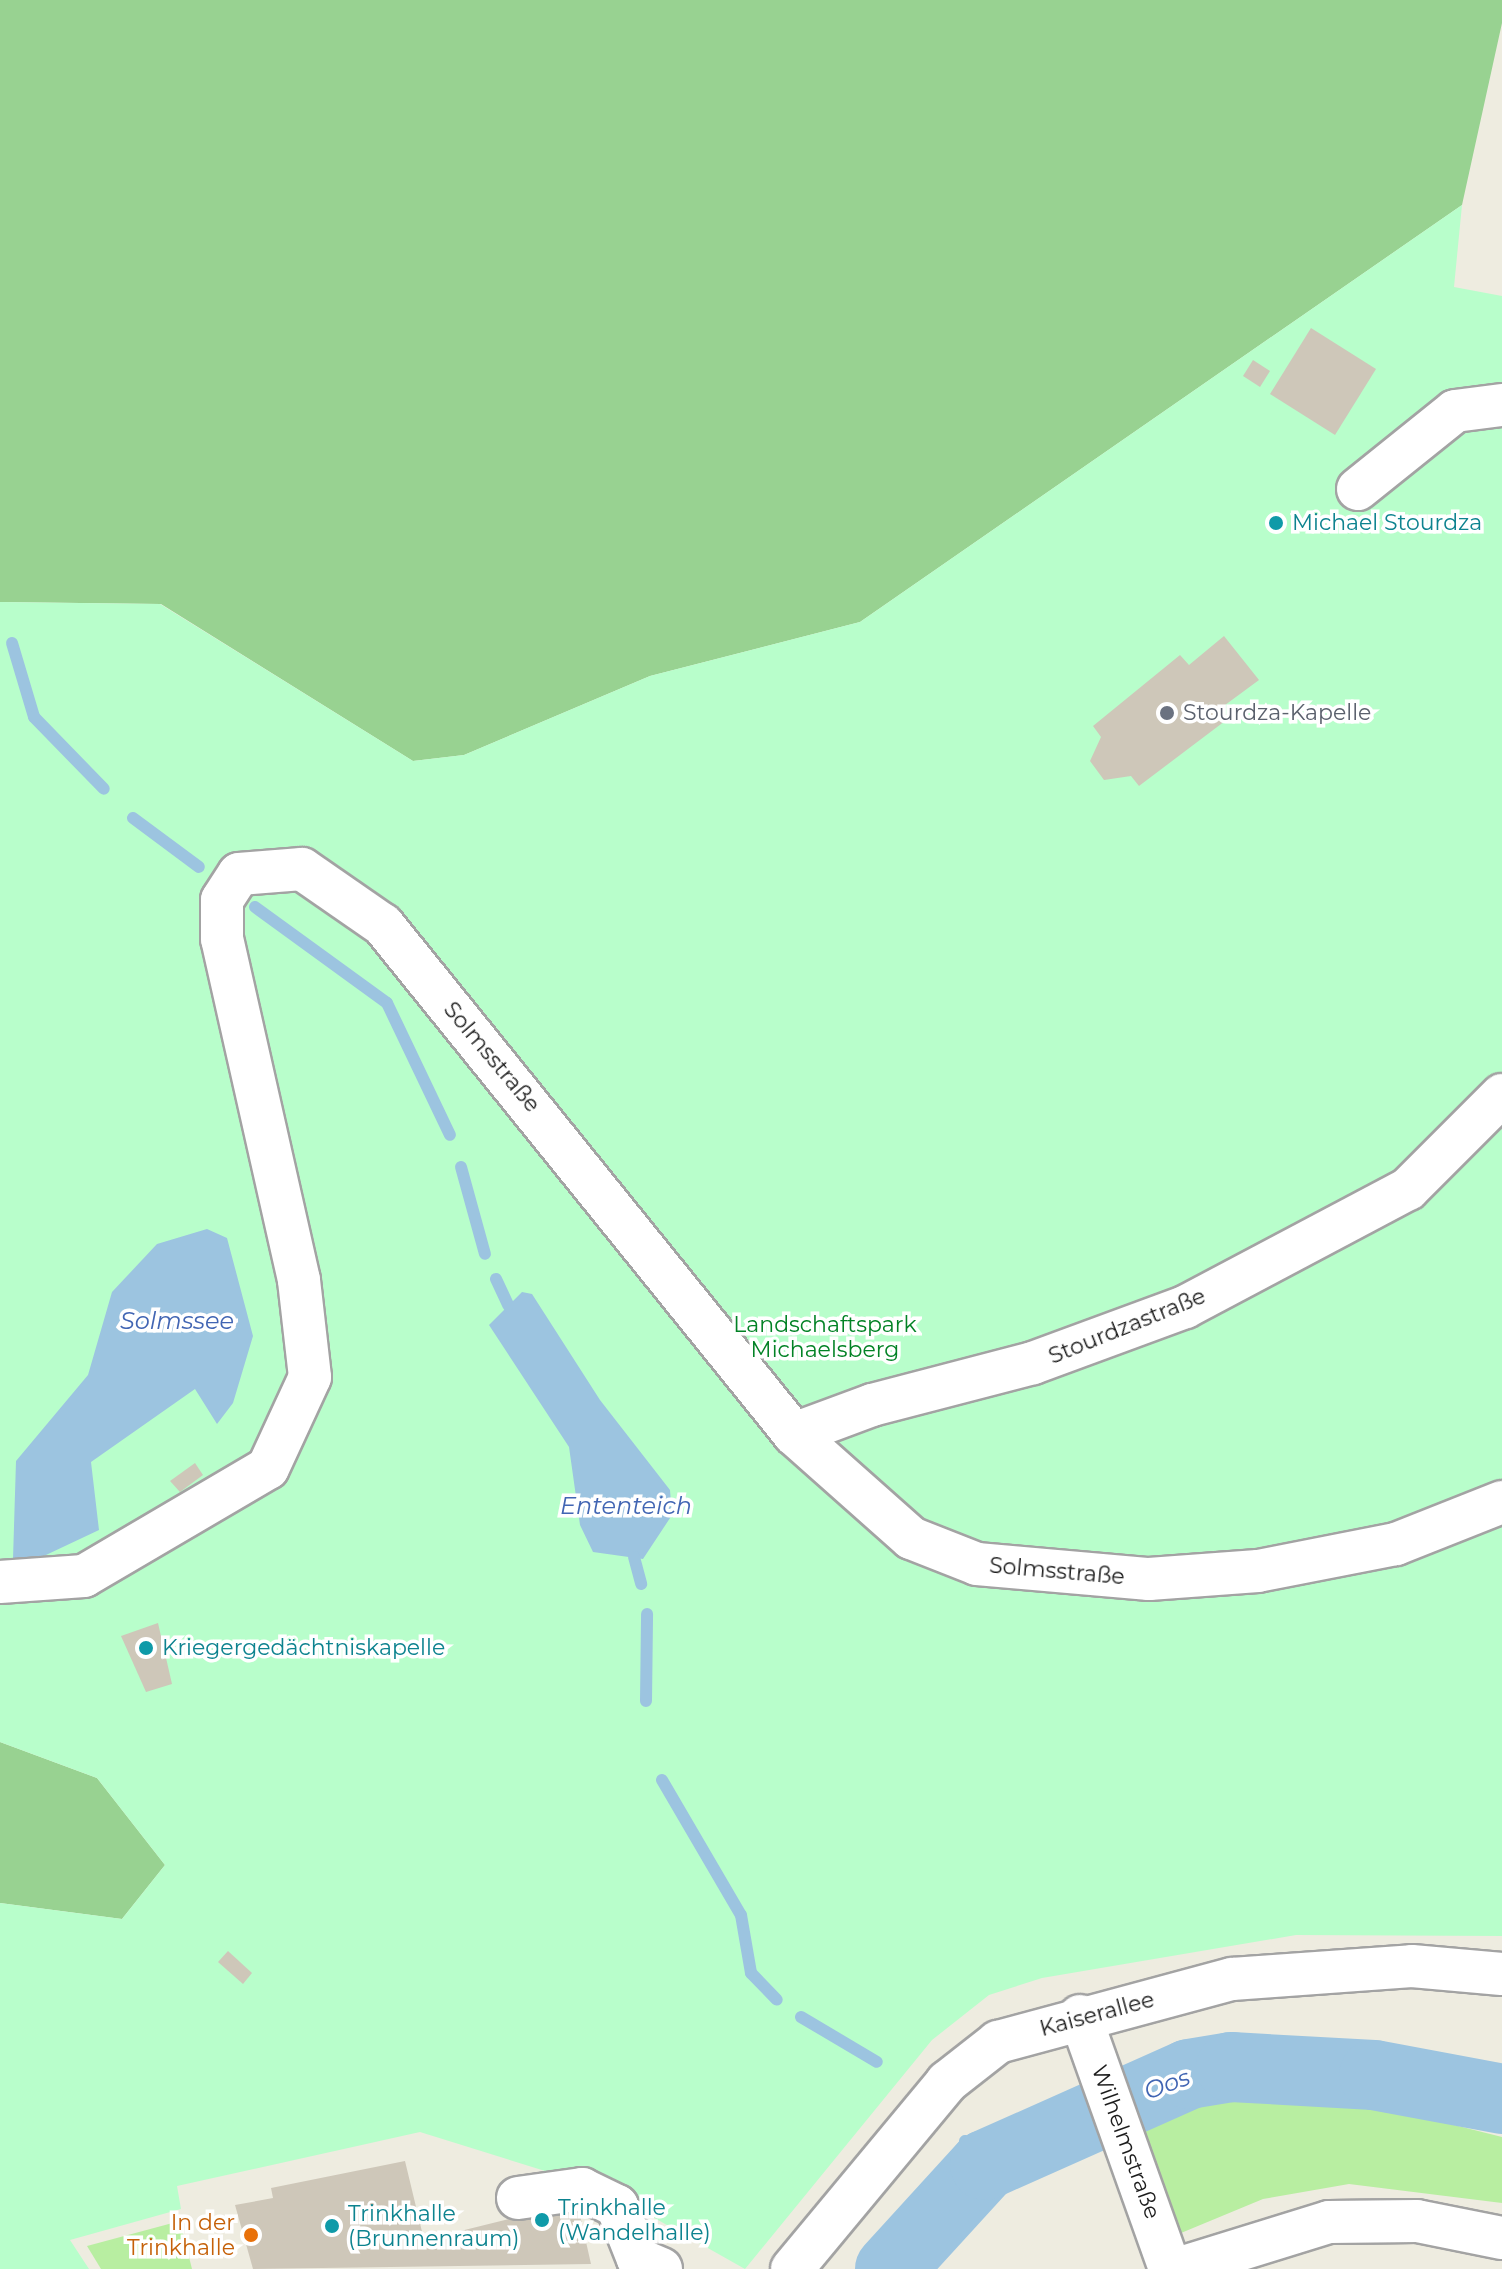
<!DOCTYPE html>
<meta charset="utf-8">
<style>
body{margin:0}
#map{position:relative;width:1502px;height:2269px;overflow:hidden;background:#eeece0;font-family:Montserrat,sans-serif}
div>[style]{position:absolute}
.grass>*{inset:0;background:#b8eea1}
.forest>*{inset:0;background:#98d291}
.park>*{inset:0;background:#b8fecb}
.water>*{inset:0;background:#9cc4e0}
.stream>*{height:12px;margin:-6px;padding:0 6px;transform-origin:6px;border-radius:6px;background:#9cc4e0}
.river>*{height:70px;margin:-35px;padding:0 35px;transform-origin:35px;border-radius:35px;background:#9cc4e0}
.building>*{inset:0;background:#cec7b9}
.roads{filter:drop-shadow(2px 0 #a3a3a3) drop-shadow(-2px 0 #a3a3a3) drop-shadow(0 2px #a3a3a3) drop-shadow(0 -2px #a3a3a3)}
.minor>*{height:42px;margin:-21px;padding:0 21px;transform-origin:21px;border-radius:21px;background:#fff}
.dots>*{width:22px;height:22px;translate:-50% -50%;box-sizing:border-box;border:4px solid #fff;border-radius:50%}
span{translate:-50% -50%;white-space:nowrap;text-align:center;line-height:1.15;-webkit-text-stroke:7px #fff;paint-order:stroke}
.culture-label{font-size:22px;color:#0d838f}
.left{translate:0 -50%;text-align:left}
.worship-label{font-size:22px;color:#5b616d}
.street-label{font-size:22px;color:#1c1c1c}
.park-label{font-size:22px;color:#028225}
.food-label{font-size:22px;color:#c56008}
.right{translate:-100% -50%;text-align:right}
.water-label{font-size:24px;color:#4165b3;font-style:italic}
</style>
<div id="map">
<div class="grass">
<i style="clip-path:polygon(1210px 2098px,1363px 2102px,1502px 2137px,1502px 2203px,1349px 2184px,1263px 2199px,1181px 2233px,1142px 2131px)"></i>
<i style="clip-path:polygon(180px 2221px,192px 2269px,101px 2269px,87px 2246px)"></i>
</div>
<div class="forest">
<i style="clip-path:polygon(0 0,1502px 0,1502px 23px,1462px 205px,860px 622px,650px 676px,464px 755px,413px 761px,161px 604px,0 602px)"></i>
<i style="clip-path:polygon(0 1742px,97px 1778px,165px 1865px,122px 1919px,0 1903px)"></i>
</div>
<div class="park">
<i style="clip-path:polygon(1462px 205px,1454px 287px,1502px 296px,1502px 1936px,1296px 1935px,1042px 1978px,989px 1995px,932px 2040px,745px 2269px,603px 2189px,420px 2132px,177px 2186px,181px 2209px,70px 2240px,89px 2269px,0 2269px,0 1903px,122px 1919px,165px 1865px,97px 1778px,0 1742px,0 602px,160px 604px,413px 761px,464px 755px,650px 676px,860px 622px)"></i>
</div>
<div class="water">
<i style="clip-path:polygon(207px 1229px,227px 1238px,253px 1336px,233px 1403px,217px 1424px,195px 1389px,91px 1462px,99px 1530px,29px 1563px,13px 1559px,16px 1461px,88px 1375px,112px 1292px,157px 1244px)"></i>
<i style="clip-path:polygon(522px 1292px,532px 1294px,600px 1400px,670px 1490px,672px 1515px,643px 1559px,593px 1552px,580px 1525px,569px 1447px,489px 1325px)"></i>
</div>
<div class="stream">
<i style="left:12px;top:643px;width:77px;rotate:73.4deg"></i>
<i style="left:34px;top:717px;width:100px;rotate:45.8deg"></i>
<i style="left:133px;top:818px;width:82px;rotate:36.6deg"></i>
<i style="left:255px;top:907px;width:163px;rotate:36deg"></i>
<i style="left:387px;top:1003px;width:146px;rotate:64.5deg"></i>
<i style="left:461px;top:1167px;width:90px;rotate:74.6deg"></i>
<i style="left:496px;top:1279px;width:29px;rotate:65deg"></i>
<i style="left:634px;top:1557px;width:28px;rotate:75deg"></i>
<i style="left:646px;top:1701px;width:87px;rotate:-89.3deg"></i>
<i style="left:662px;top:1780px;width:156px;rotate:59.7deg"></i>
<i style="left:741px;top:1915px;width:59px;rotate:80.2deg"></i>
<i style="left:751px;top:1973px;width:37px;rotate:46deg"></i>
<i style="left:801px;top:2017px;width:88px;rotate:30.6deg"></i>
<i style="left:965px;top:2141px;width:31px;rotate:50deg"></i>
</div>
<div class="river">
<i style="left:890px;top:2269px;width:141px;rotate:-47.6deg"></i>
<i style="left:985px;top:2165px;width:223px;rotate:-24deg"></i>
<i style="left:1189px;top:2074px;width:43px;rotate:-9.5deg"></i>
<i style="left:1231px;top:2067px;width:143px;rotate:3.2deg"></i>
<i style="left:1374px;top:2075px;width:130px;rotate:10.6deg"></i>
</div>
<div class="building">
<i style="clip-path:polygon(1311px 328px,1376px 369px,1335px 435px,1270px 394px)"></i>
<i style="clip-path:polygon(1253px 360px,1270px 371px,1260px 387px,1243px 376px)"></i>
<i style="clip-path:polygon(1224px 636px,1259px 680px,1221px 708px,1229px 718px,1139px 786px,1131px 776px,1104px 780px,1090px 761px,1101px 737px,1093px 726px,1180px 655px,1189px 665px)"></i>
<i style="clip-path:polygon(195px 1463px,203px 1475px,180px 1492px,170px 1481px)"></i>
<i style="clip-path:polygon(158px 1623px,172px 1684px,146px 1692px,121px 1636px)"></i>
<i style="clip-path:polygon(228px 1951px,252px 1973px,243px 1984px,218px 1962px)"></i>
<i style="clip-path:polygon(405px 2161px,424px 2240px,577px 2202px,591px 2264px,253px 2269px,235px 2205px,273px 2198px,271px 2188px)"></i>
</div>
<div class="roads">
<div class="minor">
<i style="left:1358px;top:489px;width:124px;rotate:-38.8deg"></i>
<i style="left:1455px;top:411px;width:47px;rotate:-7.3deg"></i>
<i style="left:794px;top:1434px;width:83px;rotate:-20.4deg"></i>
<i style="left:872px;top:1405px;width:166px;rotate:-14.6deg"></i>
<i style="left:1033px;top:1363px;width:162px;rotate:-20.2deg"></i>
<i style="left:1185px;top:1307px;width:252px;rotate:-27.9deg"></i>
<i style="left:1408px;top:1189px;width:133px;rotate:-45deg"></i>
<i style="left:0;top:1582px;width:84px;rotate:-4.1deg"></i>
<i style="left:84px;top:1576px;width:213px;rotate:-30.4deg"></i>
<i style="left:268px;top:1468px;width:100px;rotate:-65.2deg"></i>
<i style="left:310px;top:1377px;width:98px;rotate:-96.5deg"></i>
<i style="left:299px;top:1280px;width:350px;rotate:-102.7deg"></i>
<i style="left:222px;top:939px;width:39px;rotate:-90deg"></i>
<i style="left:222px;top:900px;width:31px;rotate:-57deg"></i>
<i style="left:239px;top:874px;width:63px;rotate:-4.5deg"></i>
<i style="left:302px;top:869px;width:98px;rotate:34.7deg"></i>
<i style="left:383px;top:925px;width:654px;rotate:51.08deg"></i>
<i style="left:794px;top:1434px;width:157px;rotate:41.6deg"></i>
<i style="left:911px;top:1538px;width:71px;rotate:21.5deg"></i>
<i style="left:977px;top:1564px;width:173px;rotate:5deg"></i>
<i style="left:1149px;top:1579px;width:109px;rotate:-4.2deg"></i>
<i style="left:1258px;top:1571px;width:141px;rotate:-11.1deg"></i>
<i style="left:1396px;top:1544px;width:114px;rotate:-21.6deg"></i>
<i style="left:1080px;top:2016px;width:269px;rotate:70.4deg"></i>
<i style="left:518px;top:2198px;width:65px;rotate:-8deg"></i>
<i style="left:582px;top:2189px;width:39px;rotate:26deg"></i>
<i style="left:617px;top:2206px;width:57px;rotate:68.4deg"></i>
<i style="left:638px;top:2259px;width:25px;rotate:23deg"></i>
<i style="left:792px;top:2269px;width:243px;rotate:-50.3deg"></i>
<i style="left:947px;top:2082px;width:65px;rotate:-38.1deg"></i>
<i style="left:998px;top:2042px;width:242px;rotate:-15.1deg"></i>
<i style="left:1232px;top:1979px;width:180px;rotate:-4.1deg"></i>
<i style="left:1412px;top:1966px;width:90px;rotate:5.1deg"></i>
<i style="left:1177px;top:2269px;width:159px;rotate:-17.2deg"></i>
<i style="left:1329px;top:2222px;width:88px;rotate:-0.7deg"></i>
<i style="left:1417px;top:2221px;width:87px;rotate:11.3deg"></i>
</div>
</div>
<div class="dots">
<i style="left:1276px;top:523px;background:#0f9aa8"></i>
<i style="left:1167px;top:713px;background:#6b7280"></i>
<i style="left:146px;top:1648px;background:#0f9aa8"></i>
<i style="left:542px;top:2220px;background:#0f9aa8"></i>
<i style="left:332px;top:2226px;background:#0f9aa8"></i>
<i style="left:251px;top:2235px;background:#e8710a"></i>
</div>
<div class="culture-label">
<span class="left" style="left:1292px;top:523px">Michael Stourdza</span>
<span class="left" style="left:162px;top:1648px">Kriegergedächtniskapelle</span>
<span class="left" style="left:558px;top:2220px">Trinkhalle<br>(Wandelhalle)</span>
<span class="left" style="left:348px;top:2226px">Trinkhalle<br>(Brunnenraum)</span>
</div>
<div class="worship-label">
<span class="left" style="left:1183px;top:713px">Stourdza-Kapelle</span>
</div>
<div class="street-label">
<span style="left:492px;top:1057px;rotate:50deg">Solmsstraße</span>
<span style="left:1127px;top:1326px;rotate:-22deg">Stourdzastraße</span>
<span style="left:1057px;top:1571px;rotate:5deg">Solmsstraße</span>
<span style="left:1097px;top:2014px;rotate:-15deg">Kaiserallee</span>
<span style="left:1126px;top:2142px;rotate:70deg">Wilhelmstraße</span>
</div>
<div class="park-label">
<span style="left:825px;top:1337px">Landschaftspark<br>Michaelsberg</span>
</div>
<div class="food-label">
<span class="right" style="left:235px;top:2235px">In der<br>Trinkhalle</span>
</div>
<div class="water-label">
<span style="left:177px;top:1321px">Solmssee</span>
<span style="left:626px;top:1506px">Ententeich</span>
<span style="left:1167px;top:2084px;rotate:-20deg">Oos</span>
</div>
</div>
